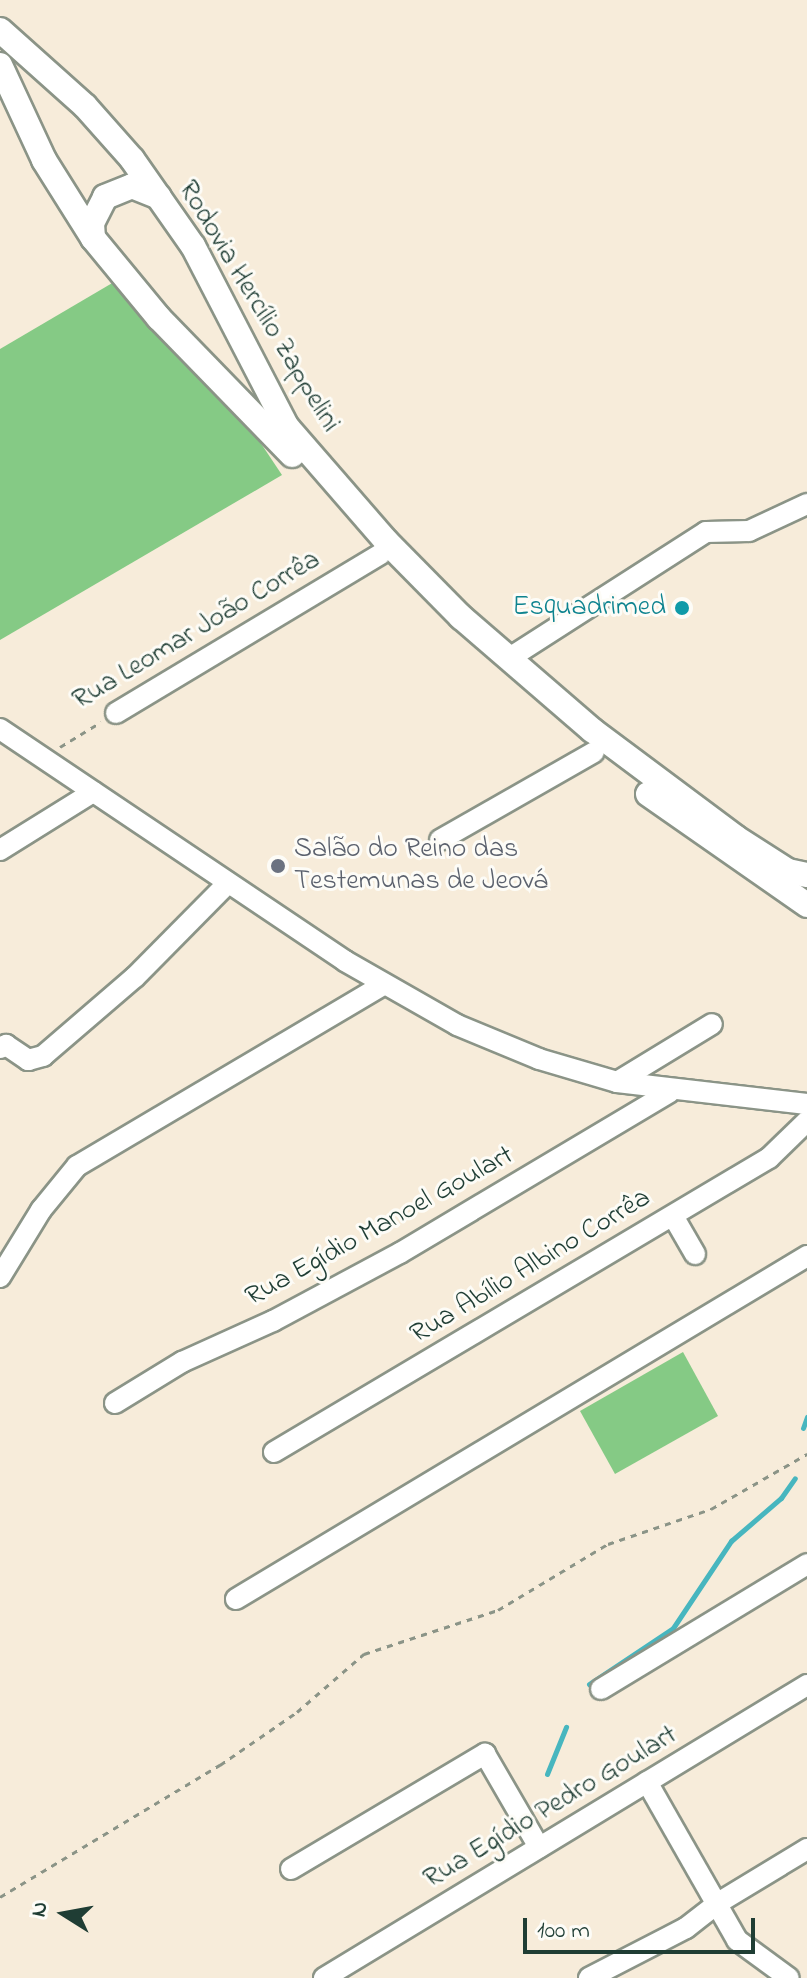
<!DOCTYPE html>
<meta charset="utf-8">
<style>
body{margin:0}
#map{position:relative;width:807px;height:1978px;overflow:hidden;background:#f7ecda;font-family:"Indie Flower",sans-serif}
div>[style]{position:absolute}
.green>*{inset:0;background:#85ca85}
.stream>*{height:5px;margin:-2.5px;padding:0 2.5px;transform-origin:2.5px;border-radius:2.5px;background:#47b6bf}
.path>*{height:3px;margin-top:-1.5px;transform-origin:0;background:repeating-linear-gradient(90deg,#8b9487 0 6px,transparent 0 12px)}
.roads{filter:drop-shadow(2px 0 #8b9487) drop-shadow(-2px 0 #8b9487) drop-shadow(0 2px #8b9487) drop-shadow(0 -2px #8b9487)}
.minor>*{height:20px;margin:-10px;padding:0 10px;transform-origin:10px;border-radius:10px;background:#fff}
.major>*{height:24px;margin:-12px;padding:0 12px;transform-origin:12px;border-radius:12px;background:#fff}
.dots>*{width:22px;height:22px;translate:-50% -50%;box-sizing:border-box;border:4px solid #fdfcf7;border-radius:50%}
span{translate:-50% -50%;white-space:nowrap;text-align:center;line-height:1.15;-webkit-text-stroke:6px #fdfcf7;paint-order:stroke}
.street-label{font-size:28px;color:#1f3d34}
.culture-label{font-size:28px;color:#0d838f}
.right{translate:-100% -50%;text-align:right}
.worship-label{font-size:28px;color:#5b616d}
.left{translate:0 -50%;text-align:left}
.north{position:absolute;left:24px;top:1874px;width:80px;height:80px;-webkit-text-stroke:6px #fdfcf7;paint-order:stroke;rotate:281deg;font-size:22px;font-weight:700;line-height:32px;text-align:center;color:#1f3d34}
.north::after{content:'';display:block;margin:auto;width:28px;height:36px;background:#1f3d34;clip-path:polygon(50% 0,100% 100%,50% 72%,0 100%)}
.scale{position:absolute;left:523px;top:1918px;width:232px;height:36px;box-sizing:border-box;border:4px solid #1f3d34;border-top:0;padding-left:10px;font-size:24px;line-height:28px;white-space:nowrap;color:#1f3d34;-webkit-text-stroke:6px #fdfcf7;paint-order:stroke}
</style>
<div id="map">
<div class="green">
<i style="clip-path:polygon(114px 282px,252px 430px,282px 475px,0 640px,0 349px)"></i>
<i style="clip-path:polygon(683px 1352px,718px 1416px,615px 1474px,580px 1411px)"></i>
</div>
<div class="stream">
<i style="left:803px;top:1428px;width:12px;rotate:-70deg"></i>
<i style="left:589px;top:1684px;width:101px;rotate:-33.7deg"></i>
<i style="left:673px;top:1628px;width:105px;rotate:-56.3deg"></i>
<i style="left:731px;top:1541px;width:66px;rotate:-40.7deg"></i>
<i style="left:781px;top:1498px;width:24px;rotate:-55deg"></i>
<i style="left:547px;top:1774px;width:51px;rotate:-68deg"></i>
</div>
<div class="path">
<i style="left:60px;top:747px;width:48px;rotate:-31.4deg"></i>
<i style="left:0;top:1897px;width:257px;rotate:-31deg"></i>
<i style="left:220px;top:1765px;width:93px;rotate:-34.5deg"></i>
<i style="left:297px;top:1712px;width:89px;rotate:-40.9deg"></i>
<i style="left:364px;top:1654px;width:141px;rotate:-18.2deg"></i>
<i style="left:498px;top:1610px;width:128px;rotate:-31deg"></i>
<i style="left:608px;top:1544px;width:109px;rotate:-18.8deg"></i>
<i style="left:711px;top:1509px;width:111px;rotate:-29.8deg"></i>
</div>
<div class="roads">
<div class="minor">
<i style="left:508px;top:659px;width:235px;rotate:-32.7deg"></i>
<i style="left:706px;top:532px;width:43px;rotate:-1.3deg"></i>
<i style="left:749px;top:531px;width:64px;rotate:-25deg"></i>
<i style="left:116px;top:713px;width:309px;rotate:-31deg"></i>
<i style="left:0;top:729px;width:416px;rotate:33.9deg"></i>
<i style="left:345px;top:961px;width:129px;rotate:29.7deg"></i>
<i style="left:457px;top:1025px;width:89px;rotate:22.5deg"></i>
<i style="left:539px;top:1059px;width:81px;rotate:16.4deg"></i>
<i style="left:617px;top:1082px;width:191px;rotate:6.6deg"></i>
<i style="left:440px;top:840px;width:177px;rotate:-29.7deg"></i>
<i style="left:0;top:850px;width:110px;rotate:-31.9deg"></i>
<i style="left:0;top:1048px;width:7px;rotate:-27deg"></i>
<i style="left:6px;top:1045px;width:27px;rotate:34deg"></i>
<i style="left:28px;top:1060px;width:16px;rotate:-15deg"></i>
<i style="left:43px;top:1056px;width:121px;rotate:-40.7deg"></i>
<i style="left:135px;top:977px;width:132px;rotate:-45.3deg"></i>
<i style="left:617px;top:1082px;width:111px;rotate:-31.4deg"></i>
<i style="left:673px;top:1216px;width:44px;rotate:59.9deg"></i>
<i style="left:0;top:1277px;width:79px;rotate:-58.5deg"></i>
<i style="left:41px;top:1210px;width:57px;rotate:-50.7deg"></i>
<i style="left:77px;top:1166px;width:356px;rotate:-30.6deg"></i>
<i style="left:115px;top:1403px;width:79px;rotate:-31.5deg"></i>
<i style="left:182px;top:1362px;width:100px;rotate:-24.3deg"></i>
<i style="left:273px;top:1321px;width:144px;rotate:-28.2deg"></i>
<i style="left:400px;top:1253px;width:314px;rotate:-30.8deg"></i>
<i style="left:274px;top:1452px;width:576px;rotate:-30.71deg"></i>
<i style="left:769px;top:1158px;width:53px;rotate:-44.2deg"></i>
<i style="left:236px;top:1599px;width:666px;rotate:-30.99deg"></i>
<i style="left:601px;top:1689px;width:241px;rotate:-31.2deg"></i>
<i style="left:647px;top:1782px;width:182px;rotate:60.3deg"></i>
<i style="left:737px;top:1940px;width:64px;rotate:36.2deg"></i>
<i style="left:291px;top:1869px;width:226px;rotate:-30.7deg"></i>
<i style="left:485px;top:1754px;width:108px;rotate:59.9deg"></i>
<i style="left:324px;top:1978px;width:565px;rotate:-31.24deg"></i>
<i style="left:589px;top:1978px;width:109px;rotate:-27.3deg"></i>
<i style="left:686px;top:1928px;width:41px;rotate:-38deg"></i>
<i style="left:718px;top:1903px;width:104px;rotate:-31.2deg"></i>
</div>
<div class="major">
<i style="left:0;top:30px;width:114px;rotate:41.8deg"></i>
<i style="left:85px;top:106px;width:71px;rotate:48.4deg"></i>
<i style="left:132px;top:159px;width:106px;rotate:55deg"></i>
<i style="left:193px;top:246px;width:204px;rotate:62.6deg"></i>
<i style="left:287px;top:427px;width:151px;rotate:49deg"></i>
<i style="left:386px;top:541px;width:107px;rotate:45.4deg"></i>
<i style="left:461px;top:617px;width:173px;rotate:40.8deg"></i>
<i style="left:592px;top:730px;width:179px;rotate:36.8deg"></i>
<i style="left:735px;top:837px;width:63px;rotate:32.7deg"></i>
<i style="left:788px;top:871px;width:19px;rotate:12deg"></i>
<i style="left:0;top:65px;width:105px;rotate:65.1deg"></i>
<i style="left:44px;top:160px;width:92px;rotate:57.9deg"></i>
<i style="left:93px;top:238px;width:104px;rotate:50.5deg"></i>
<i style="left:159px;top:318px;width:191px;rotate:45.8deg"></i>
<i style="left:93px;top:238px;width:15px;rotate:-94deg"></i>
<i style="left:92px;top:223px;width:29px;rotate:-63deg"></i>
<i style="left:105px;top:197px;width:29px;rotate:-22deg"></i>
<i style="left:132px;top:186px;width:29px;rotate:22deg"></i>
<i style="left:648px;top:794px;width:194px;rotate:34.9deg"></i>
</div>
</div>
<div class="dots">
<i style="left:682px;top:608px;background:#0f9aa8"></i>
<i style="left:278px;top:866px;background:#6b7280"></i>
</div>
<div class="street-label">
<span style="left:258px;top:307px;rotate:59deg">Rodovia Hercílio Zappelini</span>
<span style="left:197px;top:631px;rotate:-31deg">Rua Leomar João Corrêa</span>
<span style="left:380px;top:1227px;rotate:-29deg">Rua Egídio Manoel Goulart</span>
<span style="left:531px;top:1267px;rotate:-31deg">Rua Abílio Albino Corrêa</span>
<span style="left:551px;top:1808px;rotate:-31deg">Rua Egídio Pedro Goulart</span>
</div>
<div class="culture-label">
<span class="right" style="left:666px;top:608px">Esquadrimed</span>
</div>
<div class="worship-label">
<span class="left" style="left:294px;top:866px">Salão do Reino das<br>Testemunas de Jeová</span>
</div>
<div class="north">N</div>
<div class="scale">100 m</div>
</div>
